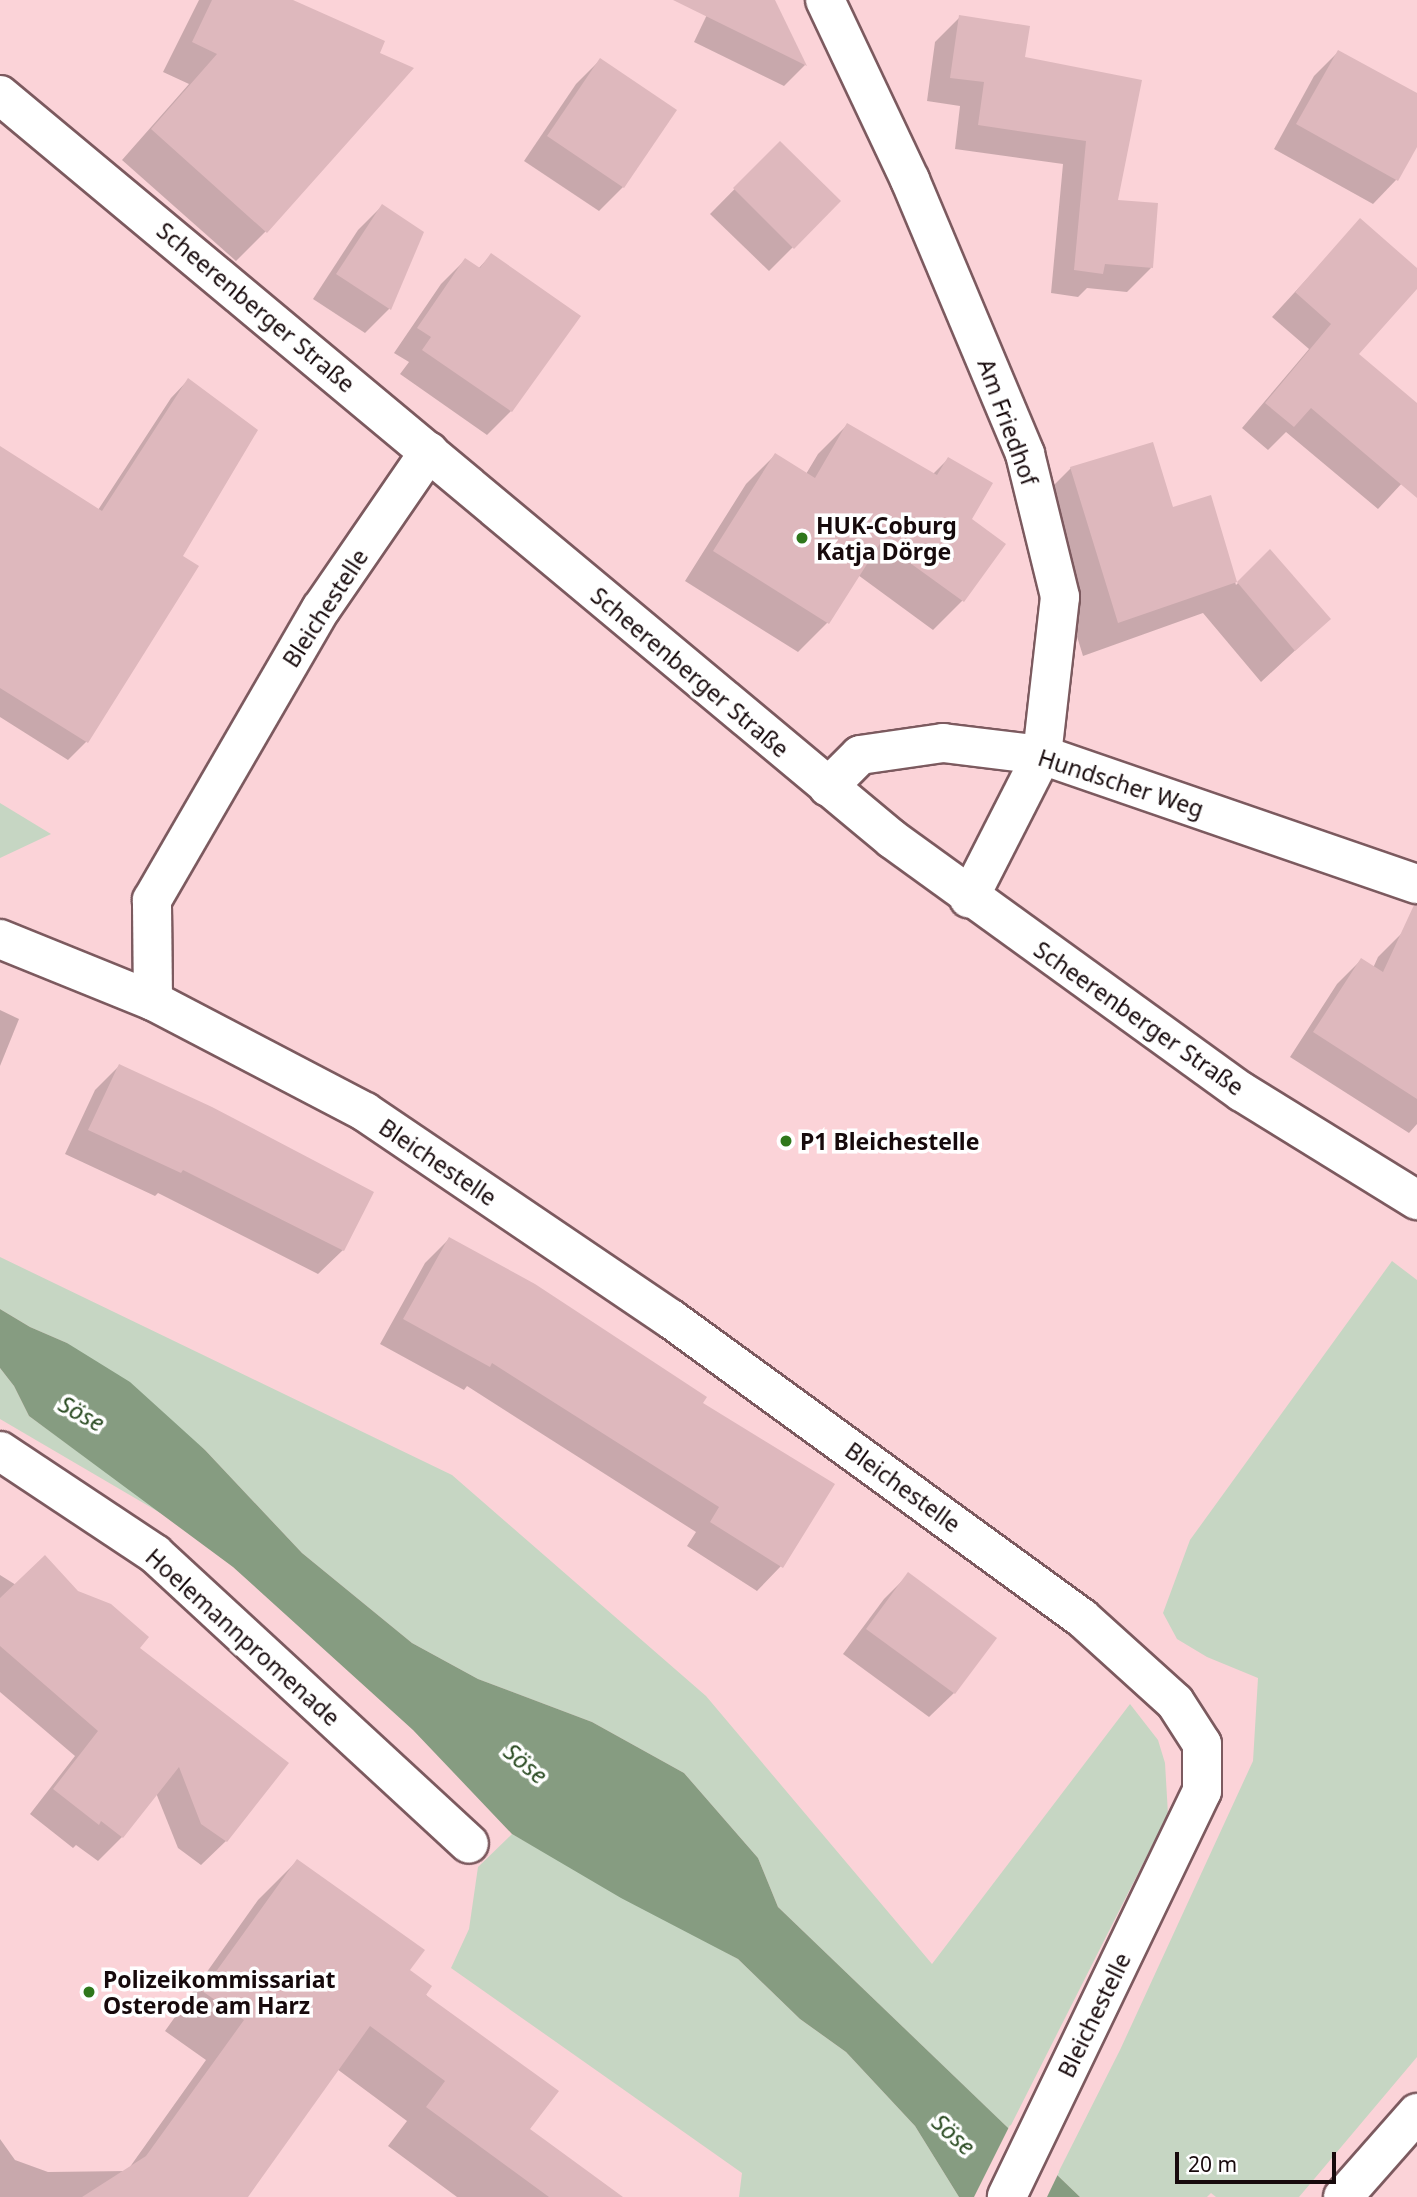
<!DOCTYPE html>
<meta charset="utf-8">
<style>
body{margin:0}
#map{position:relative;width:1417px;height:2197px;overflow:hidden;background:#fbd3d8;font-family:"Noto Sans",sans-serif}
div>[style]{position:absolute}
.green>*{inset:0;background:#c6d6c3}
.water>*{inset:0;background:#869c81}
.pier>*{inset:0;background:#fbd3d8}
.shadow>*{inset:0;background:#0003}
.building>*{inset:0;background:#deb8bd}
.roads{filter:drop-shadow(2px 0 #7c5a5f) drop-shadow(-2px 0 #7c5a5f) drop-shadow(0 2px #7c5a5f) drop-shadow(0 -2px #7c5a5f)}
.minor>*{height:38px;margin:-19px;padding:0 19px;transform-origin:19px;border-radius:19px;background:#fff}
.secondary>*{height:38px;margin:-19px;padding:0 19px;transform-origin:19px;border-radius:19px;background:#fff}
.primary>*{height:38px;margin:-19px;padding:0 19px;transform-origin:19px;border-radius:19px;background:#fff}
.dots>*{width:19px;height:19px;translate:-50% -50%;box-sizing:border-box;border:4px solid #fff;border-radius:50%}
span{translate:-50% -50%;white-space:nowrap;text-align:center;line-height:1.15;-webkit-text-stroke:7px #fff;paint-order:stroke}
.street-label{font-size:23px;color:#170a0c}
.poi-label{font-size:23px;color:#170a0c;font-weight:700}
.left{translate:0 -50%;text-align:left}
.water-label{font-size:24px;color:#2a4b22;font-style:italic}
.scale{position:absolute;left:1175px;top:2152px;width:161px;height:32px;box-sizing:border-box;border:4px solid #170a0c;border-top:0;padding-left:9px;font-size:21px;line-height:24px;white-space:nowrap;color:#170a0c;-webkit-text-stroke:5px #fff;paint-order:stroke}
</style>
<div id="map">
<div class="green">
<i style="clip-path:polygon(0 803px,51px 834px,0 858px)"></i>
<i style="clip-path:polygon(0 1257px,452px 1475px,706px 1696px,932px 1964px,1130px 1704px,1158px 1740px,1165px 1763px,1168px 1814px,1009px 2129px,778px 1907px,758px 1858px,684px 1773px,592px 1722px,478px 1679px,412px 1643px,302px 1553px,205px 1450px,67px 1343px,30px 1327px,0 1309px)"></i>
<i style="clip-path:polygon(1392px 1261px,1417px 1280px,1417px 2057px,1299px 2197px,1216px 2197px,1211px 2193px,1207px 2197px,1080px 2197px,1057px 2175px,1120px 2050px,1253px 1761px,1258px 1678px,1207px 1657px,1177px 1639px,1163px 1613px,1190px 1540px)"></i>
<i style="clip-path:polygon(0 1368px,14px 1386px,29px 1416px,169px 1518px,0 1419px)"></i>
<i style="clip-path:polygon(512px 1834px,738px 1959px,800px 2019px,846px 2052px,915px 2126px,959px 2197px,739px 2197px,742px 2173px,451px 1968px,469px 1929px,478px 1867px)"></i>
</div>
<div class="water">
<i style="clip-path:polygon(0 1309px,30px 1327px,67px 1343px,130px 1382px,205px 1450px,302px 1553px,412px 1643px,478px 1679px,592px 1722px,684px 1773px,758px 1858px,778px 1907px,1080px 2197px,959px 2197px,915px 2126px,846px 2052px,800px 2019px,738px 1959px,621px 1898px,512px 1834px,413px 1730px,233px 1567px,29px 1416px,14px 1386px,0 1368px)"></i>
</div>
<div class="pier">
<i style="clip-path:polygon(1010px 2125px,1059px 2172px,1047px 2197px,974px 2197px)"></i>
</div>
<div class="shadow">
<i style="clip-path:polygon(199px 0,288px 0,266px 231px,236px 261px,122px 160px,189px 84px,163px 72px)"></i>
<i style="clip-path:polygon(714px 0,773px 0,805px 65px,784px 86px,694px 42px)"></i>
<i style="clip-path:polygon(960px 17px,1023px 58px,1140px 81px,1116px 201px,1151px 268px,1127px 292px,1087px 288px,1078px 297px,1051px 293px,1063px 164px,955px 149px,960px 106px,927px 101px,935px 42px)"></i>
<i style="clip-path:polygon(1338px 52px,1417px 95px,1417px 143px,1397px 179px,1373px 204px,1274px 149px,1314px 76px)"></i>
<i style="clip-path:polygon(600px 60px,623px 187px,599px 211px,524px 161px,576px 84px)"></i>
<i style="clip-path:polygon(780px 143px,839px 201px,769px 271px,710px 214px)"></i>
<i style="clip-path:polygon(382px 206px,422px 232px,389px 309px,365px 333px,313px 299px,358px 230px)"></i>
<i style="clip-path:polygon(1360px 221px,1417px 271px,1417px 286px,1356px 354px,1417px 405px,1417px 467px,1378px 509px,1286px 432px,1268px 450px,1242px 428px,1309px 349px,1272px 317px)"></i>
<i style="clip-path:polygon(491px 255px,511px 411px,487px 435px,400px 374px,409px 362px,394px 353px,441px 284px,465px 260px,478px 269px)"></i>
<i style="clip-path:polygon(188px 380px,180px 557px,197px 567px,86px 742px,68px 760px,0 717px,0 448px,98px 510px,171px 398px)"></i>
<i style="clip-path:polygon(847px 425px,932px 475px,948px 459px,970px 520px,1003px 545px,962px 601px,933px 630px,858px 575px,828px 622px,798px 652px,685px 581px,746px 484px,775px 455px,806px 474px,818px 454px)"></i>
<i style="clip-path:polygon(1071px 468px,1172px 509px,1210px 498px,1236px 585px,1270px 551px,1329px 619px,1261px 682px,1203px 613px,1083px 656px,1036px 503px)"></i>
<i style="clip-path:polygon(1403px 932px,1417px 939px,1417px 1124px,1409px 1133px,1290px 1057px,1337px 984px,1361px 960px,1373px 968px,1378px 957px)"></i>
<i style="clip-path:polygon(0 1010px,19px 1019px,0 1066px)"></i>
<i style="clip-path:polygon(119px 1066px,343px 1250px,318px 1274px,158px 1193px,155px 1196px,65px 1154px,95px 1090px)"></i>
<i style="clip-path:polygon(449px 1239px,701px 1404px,781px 1566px,757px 1591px,687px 1546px,696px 1532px,467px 1386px,464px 1390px,380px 1344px,425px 1263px)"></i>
<i style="clip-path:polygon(0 1575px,16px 1585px,77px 1592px,138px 1648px,286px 1763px,226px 1841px,201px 1865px,178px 1848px,156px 1793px,122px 1837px,98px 1861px,76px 1845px,73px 1848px,30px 1814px,75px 1756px,0 1692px)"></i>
<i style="clip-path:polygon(908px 1575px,994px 1638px,954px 1693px,929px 1717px,843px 1654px,884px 1599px)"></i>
<i style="clip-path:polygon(297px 1861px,408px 1971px,528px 2129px,620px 2197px,457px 2197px,388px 2146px,407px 2121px,337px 2069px,245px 2197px,0 2197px,0 2139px,15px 2160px,48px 2172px,127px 2171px,206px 2060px,165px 2031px,258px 1900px)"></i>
</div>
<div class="building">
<i style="clip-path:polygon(212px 0,293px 0,385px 41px,380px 53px,414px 68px,267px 233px,151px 129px,217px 54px,192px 42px)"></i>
<i style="clip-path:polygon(673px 0,775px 0,807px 66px)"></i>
<i style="clip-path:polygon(959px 15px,1030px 26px,1025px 57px,1142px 80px,1118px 200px,1158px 203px,1153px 268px,1105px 264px,1103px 274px,1074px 270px,1086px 141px,978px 125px,984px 82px,950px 78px)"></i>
<i style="clip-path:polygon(1338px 50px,1417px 93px,1417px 147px,1398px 181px,1296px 124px)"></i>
<i style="clip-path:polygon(600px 58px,677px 110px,624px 188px,547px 136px)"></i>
<i style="clip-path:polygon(780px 141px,841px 201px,794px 249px,733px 188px)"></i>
<i style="clip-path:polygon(382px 204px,424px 232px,391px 310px,336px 274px)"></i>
<i style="clip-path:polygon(1360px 218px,1417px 268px,1417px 289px,1359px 354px,1417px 403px,1417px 498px,1311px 408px,1294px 427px,1265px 403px,1331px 324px,1295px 292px)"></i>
<i style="clip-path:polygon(491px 253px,581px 316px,512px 412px,422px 350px,431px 337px,417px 328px,465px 258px,480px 268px)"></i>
<i style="clip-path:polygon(188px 378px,258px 430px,183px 556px,199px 566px,88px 743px,0 688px,0 446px,102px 511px)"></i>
<i style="clip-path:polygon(847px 423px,937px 475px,948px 457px,993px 483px,972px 519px,1006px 544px,964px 602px,881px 542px,829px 624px,713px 551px,775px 453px,815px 478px)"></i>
<i style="clip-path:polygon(1153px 442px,1173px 507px,1211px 495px,1237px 582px,1118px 623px,1070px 467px)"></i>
<i style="clip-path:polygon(1270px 549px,1331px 619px,1295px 651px,1237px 582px)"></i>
<i style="clip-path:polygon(1414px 905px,1417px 905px,1417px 1099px,1313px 1032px,1361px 958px,1383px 972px)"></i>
<i style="clip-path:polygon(119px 1064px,212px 1107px,374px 1192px,344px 1251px,183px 1170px,181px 1173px,88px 1130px)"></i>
<i style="clip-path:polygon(449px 1237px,535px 1284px,707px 1397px,703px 1403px,835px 1484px,783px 1568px,710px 1522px,719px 1507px,492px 1363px,490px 1367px,403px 1319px)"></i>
<i style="clip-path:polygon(45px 1555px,78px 1591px,111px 1604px,149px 1637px,140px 1648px,289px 1763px,227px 1842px,201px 1824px,179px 1767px,123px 1838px,101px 1821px,99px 1825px,53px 1789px,98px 1731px,0 1646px,0 1598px)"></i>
<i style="clip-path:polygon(908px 1572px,997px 1638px,955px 1694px,866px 1629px)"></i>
<i style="clip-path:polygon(297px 1859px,425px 1950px,410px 1970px,432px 1986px,426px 1995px,559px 2091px,530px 2129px,623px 2197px,549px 2197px,426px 2107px,445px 2081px,370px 2026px,248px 2197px,82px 2197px,146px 2156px,244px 2020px,202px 1991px)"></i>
</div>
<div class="roads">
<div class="minor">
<i style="left:825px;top:0;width:199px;rotate:64.7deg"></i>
<i style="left:910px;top:180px;width:297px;rotate:67.2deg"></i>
<i style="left:1025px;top:454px;width:147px;rotate:76.2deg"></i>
<i style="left:1060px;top:597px;width:159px;rotate:96.5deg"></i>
<i style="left:1042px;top:755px;width:161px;rotate:117deg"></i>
<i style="left:828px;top:787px;width:45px;rotate:-45deg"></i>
<i style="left:860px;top:755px;width:84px;rotate:-8.2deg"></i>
<i style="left:943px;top:743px;width:100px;rotate:6.9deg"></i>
<i style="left:1042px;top:755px;width:397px;rotate:19deg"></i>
<i style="left:0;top:939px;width:165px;rotate:22.1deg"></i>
<i style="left:153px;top:1001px;width:239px;rotate:27.6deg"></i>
<i style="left:365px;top:1112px;width:369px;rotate:34.1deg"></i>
<i style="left:671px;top:1319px;width:508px;rotate:36.04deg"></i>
<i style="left:1082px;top:1618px;width:125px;rotate:42.1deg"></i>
<i style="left:1175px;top:1702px;width:50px;rotate:57.3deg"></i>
<i style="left:1202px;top:1744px;width:47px;rotate:90deg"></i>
<i style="left:1202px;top:1791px;width:450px;rotate:115.7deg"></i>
<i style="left:153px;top:1001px;width:101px;rotate:-90.6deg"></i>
<i style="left:152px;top:900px;width:337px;rotate:-59.9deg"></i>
<i style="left:321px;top:609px;width:191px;rotate:-55.5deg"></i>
<i style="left:0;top:1451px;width:186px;rotate:33.6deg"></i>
<i style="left:155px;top:1554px;width:427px;rotate:42.7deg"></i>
</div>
<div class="secondary">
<i style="left:0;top:95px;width:1162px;rotate:39.83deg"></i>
<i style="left:892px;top:839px;width:432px;rotate:35.9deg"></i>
<i style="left:1242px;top:1092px;width:206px;rotate:31.7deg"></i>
</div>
<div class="primary">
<i style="left:1343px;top:2197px;width:112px;rotate:-48.6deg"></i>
</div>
</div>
<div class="dots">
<i style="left:802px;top:538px;background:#2f771b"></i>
<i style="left:786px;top:1141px;background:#2f771b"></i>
<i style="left:89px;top:1992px;background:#2f771b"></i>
</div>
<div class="street-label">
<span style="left:256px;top:307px;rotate:40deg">Scheerenberger Straße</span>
<span style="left:1008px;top:422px;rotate:70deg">Am Friedhof</span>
<span style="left:325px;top:608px;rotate:-57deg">Bleichestelle</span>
<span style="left:690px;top:672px;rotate:40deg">Scheerenberger Straße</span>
<span style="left:1121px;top:783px;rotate:18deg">Hundscher Weg</span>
<span style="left:1139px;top:1018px;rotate:35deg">Scheerenberger Straße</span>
<span style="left:438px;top:1162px;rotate:34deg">Bleichestelle</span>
<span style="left:903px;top:1487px;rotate:36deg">Bleichestelle</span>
<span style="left:243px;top:1637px;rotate:42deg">Hoelemannpromenade</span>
<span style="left:1094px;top:2015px;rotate:-64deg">Bleichestelle</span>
</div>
<div class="poi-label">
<span class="left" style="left:816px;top:538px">HUK-Coburg<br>Katja Dörge</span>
<span class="left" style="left:800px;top:1141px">P1 Bleichestelle</span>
<span class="left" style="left:103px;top:1992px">Polizeikommissariat<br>Osterode am Harz</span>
</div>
<div class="water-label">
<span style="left:82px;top:1413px;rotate:29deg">Söse</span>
<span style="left:526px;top:1763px;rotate:40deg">Söse</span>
<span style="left:954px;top:2134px;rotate:42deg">Söse</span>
</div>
<div class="scale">20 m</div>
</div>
